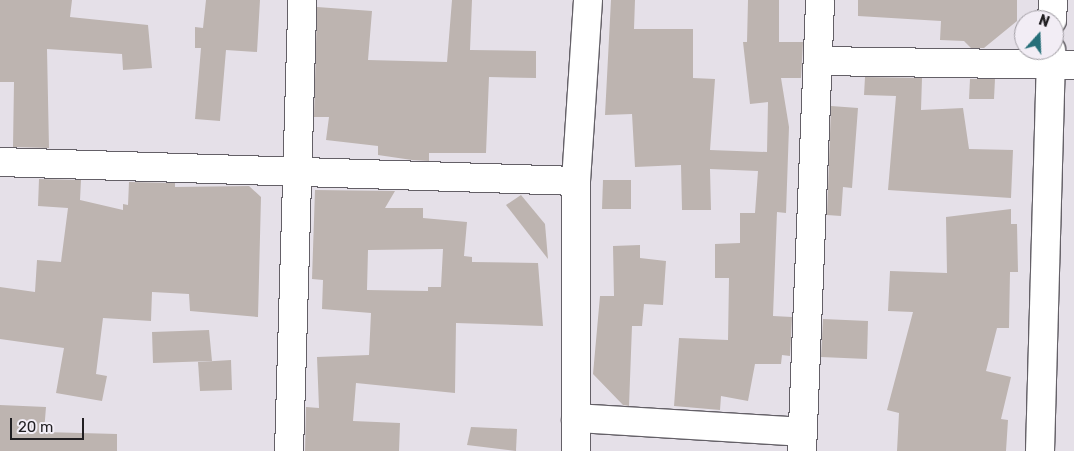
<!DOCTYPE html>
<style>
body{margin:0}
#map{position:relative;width:1074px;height:451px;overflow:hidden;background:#e5e0e8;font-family:Rubik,sans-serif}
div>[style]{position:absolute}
.building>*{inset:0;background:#bdb4b0}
.roads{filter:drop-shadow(1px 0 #646067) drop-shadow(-1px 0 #646067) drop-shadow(0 1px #646067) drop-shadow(0 -1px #646067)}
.minor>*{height:28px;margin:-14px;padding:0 14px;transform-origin:14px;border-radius:14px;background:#fff}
span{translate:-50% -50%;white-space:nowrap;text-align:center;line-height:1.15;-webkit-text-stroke:4.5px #f2edf5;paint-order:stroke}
.north{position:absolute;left:1014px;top:10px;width:50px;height:50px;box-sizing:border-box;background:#f2edf5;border:1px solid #9e9ba1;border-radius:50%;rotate:20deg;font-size:14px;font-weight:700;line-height:20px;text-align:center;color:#211f22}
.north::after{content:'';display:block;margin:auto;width:18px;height:22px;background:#266f79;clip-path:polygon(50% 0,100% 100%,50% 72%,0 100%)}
.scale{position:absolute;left:10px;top:418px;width:74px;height:22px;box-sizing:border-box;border:2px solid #211f22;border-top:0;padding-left:6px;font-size:15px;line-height:18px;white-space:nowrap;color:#211f22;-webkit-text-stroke:4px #f2edf5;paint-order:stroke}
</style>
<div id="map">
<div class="building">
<i style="clip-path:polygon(0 0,72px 0,70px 17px,148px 25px,152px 68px,123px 70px,122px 54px,47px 49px,49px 148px,13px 147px,14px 82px,0 82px)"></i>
<i style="clip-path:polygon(206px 0,260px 0,257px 52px,226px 50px,220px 121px,195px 119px,201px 48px,195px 48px,195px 27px,203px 28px)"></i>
<i style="clip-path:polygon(452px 0,472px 0,470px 50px,536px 51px,536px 78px,489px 77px,486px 153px,429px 153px,429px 161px,412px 160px,378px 155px,378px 146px,326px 140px,329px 117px,314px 117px,317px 7px,372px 11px,368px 60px,447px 62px)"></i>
<i style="clip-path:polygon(611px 0,635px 0,634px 29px,693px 29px,693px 78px,715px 79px,710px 150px,767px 152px,768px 102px,750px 104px,743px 42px,747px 42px,748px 0,779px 0,779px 42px,803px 42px,801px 78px,781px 78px,789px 127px,786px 213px,777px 212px,773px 316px,792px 317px,790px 356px,782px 355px,781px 364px,755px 364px,748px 401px,721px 396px,720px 410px,674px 406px,679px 338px,728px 340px,729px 278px,715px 278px,715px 244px,740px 243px,740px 213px,755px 213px,758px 171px,710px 169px,711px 210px,682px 210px,681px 165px,635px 167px,632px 114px,605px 115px)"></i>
<i style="clip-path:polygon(858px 0,1017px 0,1017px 21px,984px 48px,971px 48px,964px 41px,940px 40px,941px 21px,858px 16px)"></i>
<i style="clip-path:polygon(865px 77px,922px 78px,921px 110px,963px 108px,969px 149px,1013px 150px,1011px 198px,888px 190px,896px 96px,864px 95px)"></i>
<i style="clip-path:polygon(970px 79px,995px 79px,994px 99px,969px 99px)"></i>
<i style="clip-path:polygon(831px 106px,858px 108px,852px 188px,843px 187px,841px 216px,827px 215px)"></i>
<i style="clip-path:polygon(39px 179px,81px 180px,80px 200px,123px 210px,123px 204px,128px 205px,129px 182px,175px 183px,175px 187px,249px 186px,261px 197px,258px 317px,190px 311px,189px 294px,152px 292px,151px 321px,103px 318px,96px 374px,107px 376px,102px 401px,56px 393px,64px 348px,0 339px,0 287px,35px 292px,37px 260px,61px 262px,68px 208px,38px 206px)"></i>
<i style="clip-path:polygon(603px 180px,631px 180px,631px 209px,602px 209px)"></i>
<i style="clip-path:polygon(evenodd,315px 190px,395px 191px,385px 208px,423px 208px,423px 218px,467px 222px,464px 256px,472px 257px,472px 262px,538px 263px,543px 326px,456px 323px,455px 393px,356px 383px,353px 421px,400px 423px,399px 451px,305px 451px,306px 407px,319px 408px,317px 357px,369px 355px,371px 313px,322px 309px,323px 280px,312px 279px,315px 190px,443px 249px,441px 287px,428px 287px,428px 291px,367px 290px,368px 250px,443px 249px)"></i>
<i style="clip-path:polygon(521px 195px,545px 224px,548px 259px,506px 205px)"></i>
<i style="clip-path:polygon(1011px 209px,1011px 224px,1017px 224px,1018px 272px,1010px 272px,1009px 328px,997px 328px,986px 371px,1011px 377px,1001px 419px,1008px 420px,1006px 451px,897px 451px,899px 413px,887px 410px,913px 312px,888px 311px,890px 271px,947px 273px,946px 217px)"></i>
<i style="clip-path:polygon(640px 245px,640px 258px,666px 261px,663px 305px,644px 304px,642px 326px,632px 326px,629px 406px,623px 405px,593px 374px,600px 296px,614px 296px,613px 246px)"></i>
<i style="clip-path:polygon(823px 319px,868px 321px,867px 359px,821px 357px)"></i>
<i style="clip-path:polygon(209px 330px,212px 361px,153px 363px,152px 332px)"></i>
<i style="clip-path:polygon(231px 360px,232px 390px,200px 391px,198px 362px)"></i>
<i style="clip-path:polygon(0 405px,46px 407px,44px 432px,117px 434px,117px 451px,0 451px)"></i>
<i style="clip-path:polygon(471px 427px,517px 429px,516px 451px,467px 445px)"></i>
</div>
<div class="roads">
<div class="minor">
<i style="left:1052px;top:20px;width:20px;rotate:-87deg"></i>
<i style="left:819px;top:61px;width:255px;rotate:0.9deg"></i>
<i style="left:0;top:162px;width:576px;rotate:1.89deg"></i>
<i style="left:576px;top:418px;width:227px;rotate:3.5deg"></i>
<i style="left:289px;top:451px;width:451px;rotate:-88.3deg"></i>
<i style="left:576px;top:451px;width:270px;rotate:-90deg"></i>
<i style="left:576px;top:181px;width:181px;rotate:-86.2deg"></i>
<i style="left:802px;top:451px;width:451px;rotate:-87.7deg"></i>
<i style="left:1040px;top:451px;width:401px;rotate:-88.4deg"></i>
</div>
</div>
<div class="north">N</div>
<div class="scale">20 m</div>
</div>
